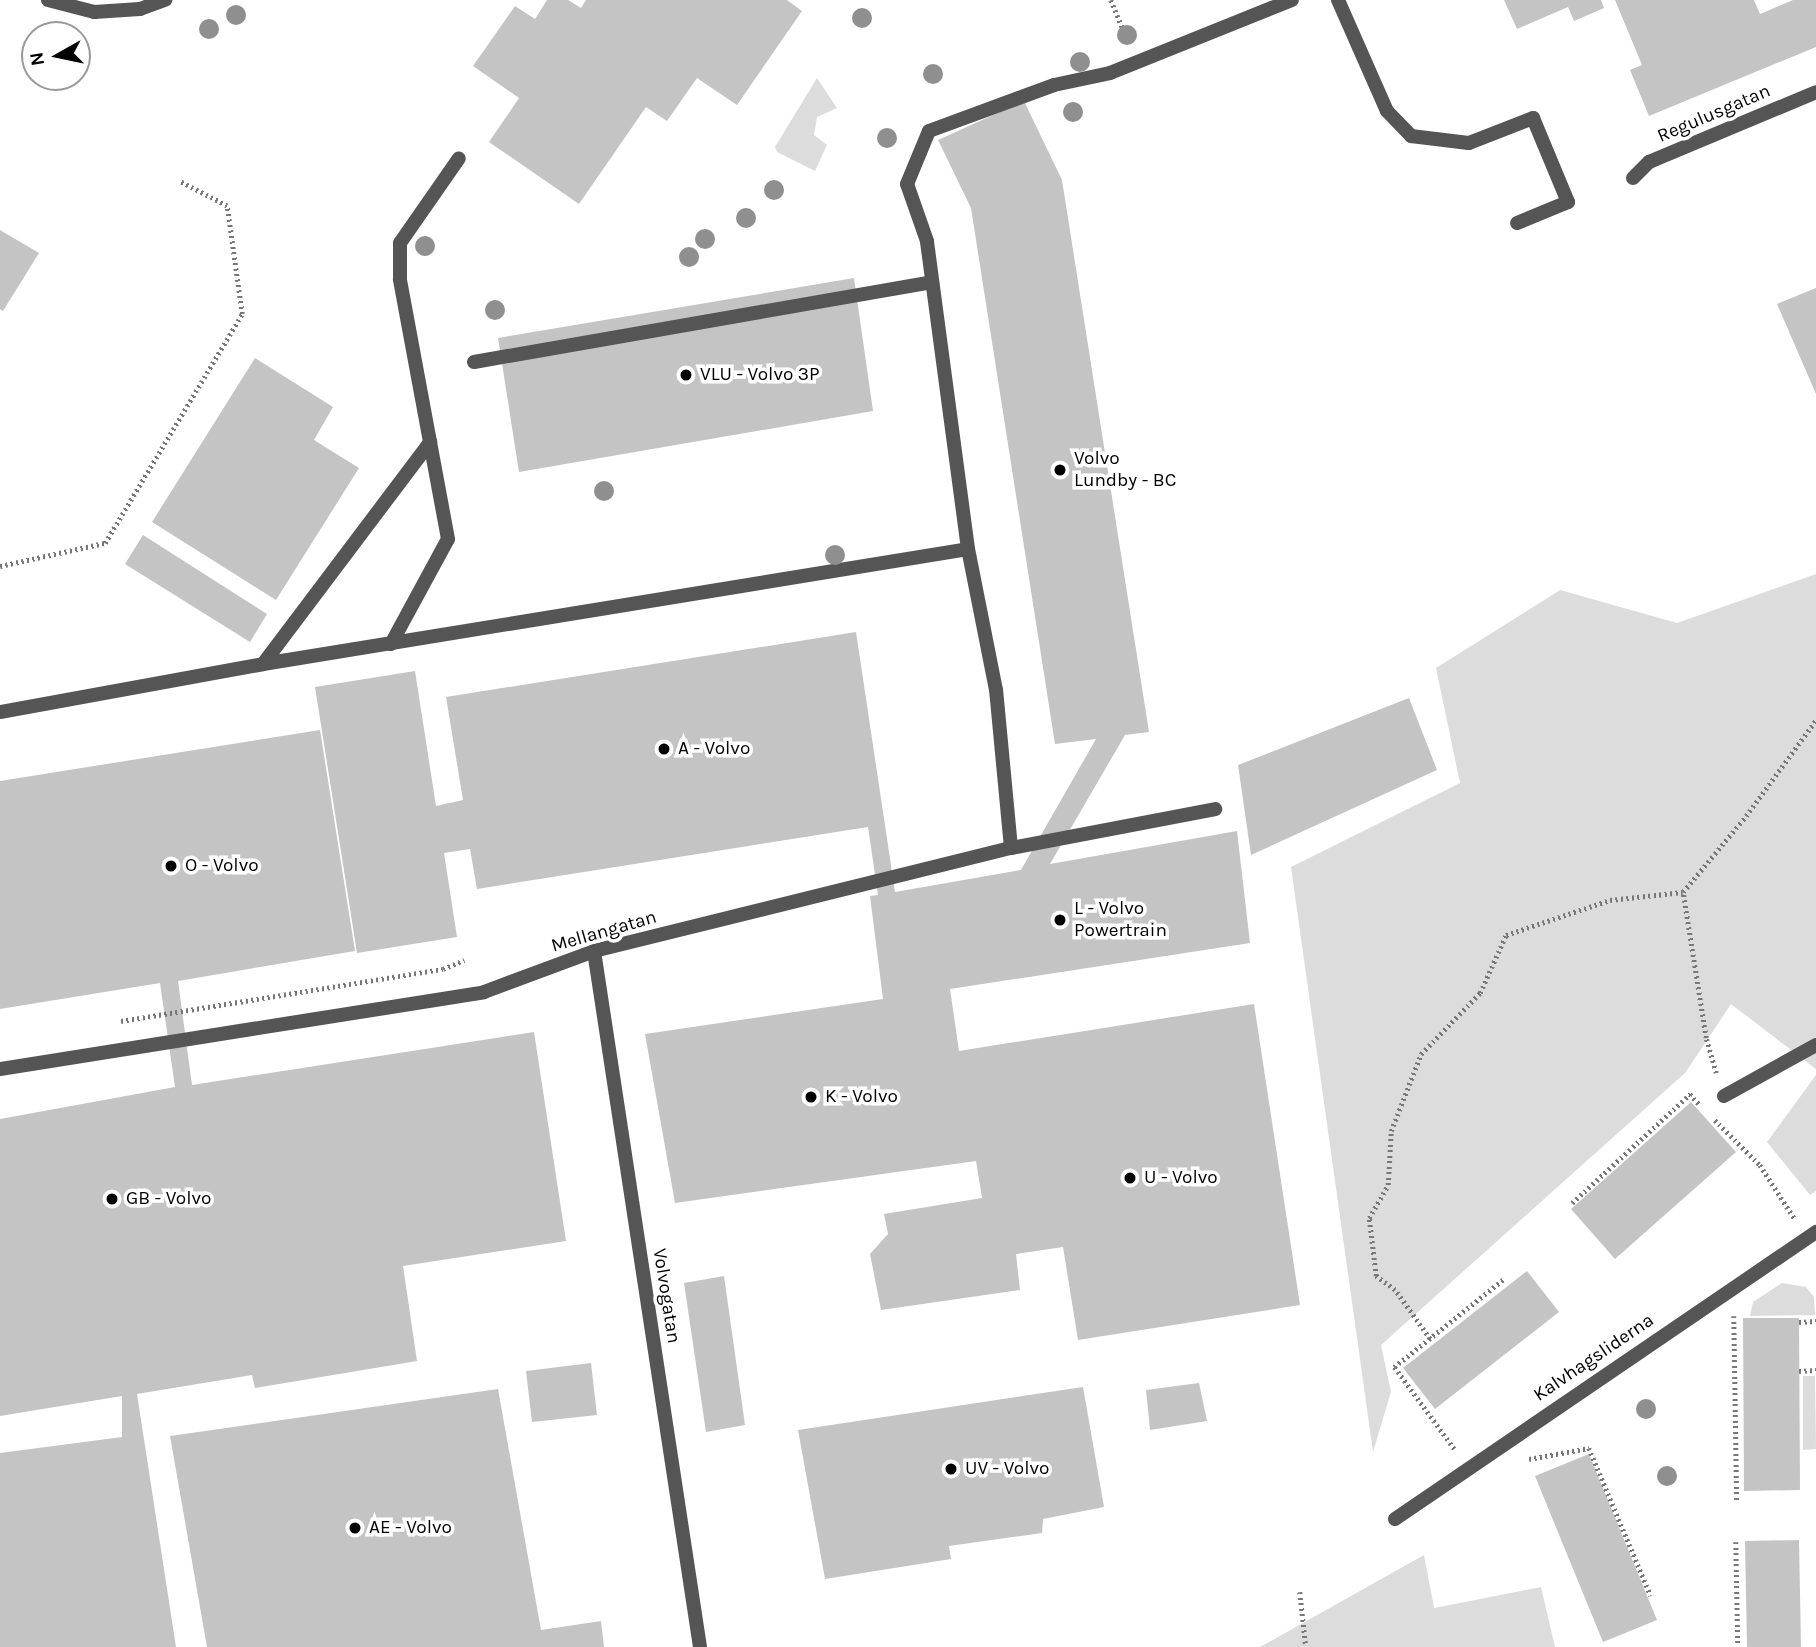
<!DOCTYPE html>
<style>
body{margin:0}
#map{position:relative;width:1816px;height:1647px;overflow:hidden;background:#fff;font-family:Karla,sans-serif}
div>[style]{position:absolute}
.green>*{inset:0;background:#dcdcdc}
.building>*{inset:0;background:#c4c4c4}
.path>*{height:4.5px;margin-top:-2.25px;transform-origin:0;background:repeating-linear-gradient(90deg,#777 0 2px,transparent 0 5.5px)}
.service>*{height:14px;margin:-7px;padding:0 7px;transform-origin:7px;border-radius:7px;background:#555}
.pedestrian>*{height:14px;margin:-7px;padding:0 7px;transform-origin:7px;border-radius:7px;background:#555}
.minor>*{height:14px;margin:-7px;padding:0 7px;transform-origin:7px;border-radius:7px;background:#555}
.trees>*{width:20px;height:20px;margin:-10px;border-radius:50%;background:#8f8f8f}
.dots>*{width:19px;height:19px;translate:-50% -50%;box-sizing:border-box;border:4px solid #fff;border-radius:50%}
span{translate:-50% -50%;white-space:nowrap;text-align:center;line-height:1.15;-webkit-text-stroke:7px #fff;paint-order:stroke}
.street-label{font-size:19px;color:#000}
.poi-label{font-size:19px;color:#000}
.left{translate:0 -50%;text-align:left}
.north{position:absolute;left:21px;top:21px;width:70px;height:70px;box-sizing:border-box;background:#fff;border:2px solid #999;border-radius:50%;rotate:261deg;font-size:19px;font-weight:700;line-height:28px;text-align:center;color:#000}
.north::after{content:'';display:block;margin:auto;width:24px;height:32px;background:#000;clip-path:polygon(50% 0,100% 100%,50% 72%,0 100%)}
</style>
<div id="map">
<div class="green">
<i style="clip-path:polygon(817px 78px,837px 108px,817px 117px,814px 135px,827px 145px,815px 171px,777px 152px,775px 147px)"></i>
<i style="clip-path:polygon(1816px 574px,1816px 1069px,1731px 1004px,1685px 1073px,1381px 1345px,1391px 1392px,1373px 1452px,1291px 867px,1460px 783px,1436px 668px,1560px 590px,1677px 623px)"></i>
<i style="clip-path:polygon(1816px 1075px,1816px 1191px,1810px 1195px,1767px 1142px)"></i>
<i style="clip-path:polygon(1782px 1283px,1806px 1287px,1814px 1297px,1815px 1315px,1750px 1316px,1753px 1302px)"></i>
<i style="clip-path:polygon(1803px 1376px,1815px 1376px,1816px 1449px,1803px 1450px)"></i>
<i style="clip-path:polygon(1424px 1555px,1434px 1608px,1541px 1587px,1555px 1647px,1260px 1647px)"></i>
</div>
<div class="building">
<i style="clip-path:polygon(547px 0,568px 0,581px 8px,586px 0,787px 0,802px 11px,737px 105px,697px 78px,667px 121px,646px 107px,579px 204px,489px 142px,519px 98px,473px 66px,515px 6px,535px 19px)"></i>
<i style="clip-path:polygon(1504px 0,1601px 0,1604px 8px,1574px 21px,1568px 7px,1517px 29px)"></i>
<i style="clip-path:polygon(1615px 0,1754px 0,1760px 14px,1793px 0,1816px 0,1816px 47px,1649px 116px,1630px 70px,1642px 65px)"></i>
<i style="clip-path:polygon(1024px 101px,1062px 180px,1149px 732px,1125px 735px,1050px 864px,1237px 831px,1250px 943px,950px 989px,959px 1051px,1254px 1004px,1300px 1305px,1078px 1340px,1063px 1247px,1016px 1254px,1020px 1290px,881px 1310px,870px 1254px,888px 1234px,884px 1214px,982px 1198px,976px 1161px,675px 1203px,645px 1034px,883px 999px,870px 896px,878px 895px,868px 827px,477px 889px,470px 849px,444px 853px,457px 937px,357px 953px,315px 687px,415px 671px,436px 806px,463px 800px,446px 697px,856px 632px,895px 892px,1021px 870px,1096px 739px,1055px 744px,971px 208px,938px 140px)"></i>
<i style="clip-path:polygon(0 230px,39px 253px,3px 311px,0 309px)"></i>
<i style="clip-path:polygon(854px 278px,873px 411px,519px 472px,498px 338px)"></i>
<i style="clip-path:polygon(1816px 288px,1816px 394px,1777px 304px)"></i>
<i style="clip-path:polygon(255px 358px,333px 407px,314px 440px,359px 468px,276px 600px,152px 522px)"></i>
<i style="clip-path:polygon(143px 535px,267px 614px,250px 642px,125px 564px)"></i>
<i style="clip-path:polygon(1409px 698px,1437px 770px,1251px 855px,1238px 765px)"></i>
<i style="clip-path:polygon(320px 730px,355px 951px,178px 981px,192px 1085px,534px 1032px,566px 1241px,403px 1266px,417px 1361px,255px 1388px,252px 1375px,137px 1394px,176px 1647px,0 1647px,0 1453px,122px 1437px,122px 1396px,0 1416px,0 1119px,175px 1087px,160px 983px,0 1009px,0 781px)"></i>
<i style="clip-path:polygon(1691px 1102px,1736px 1152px,1615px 1259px,1571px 1209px)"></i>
<i style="clip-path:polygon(1527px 1271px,1559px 1312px,1435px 1409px,1403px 1368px)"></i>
<i style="clip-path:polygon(724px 1276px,745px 1425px,706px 1432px,684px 1283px)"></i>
<i style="clip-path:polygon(1743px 1318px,1799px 1318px,1800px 1490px,1744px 1491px)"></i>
<i style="clip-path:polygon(591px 1363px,597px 1415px,532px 1422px,526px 1371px)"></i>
<i style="clip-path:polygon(1199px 1383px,1207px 1421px,1150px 1430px,1146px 1390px)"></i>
<i style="clip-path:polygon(1083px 1387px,1104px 1507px,1043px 1519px,1042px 1533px,949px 1546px,951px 1559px,825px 1579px,798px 1430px)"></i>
<i style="clip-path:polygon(498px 1389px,541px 1630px,601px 1621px,604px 1647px,207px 1647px,170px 1436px)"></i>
<i style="clip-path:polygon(1589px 1454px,1657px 1620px,1603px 1642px,1535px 1476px)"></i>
<i style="clip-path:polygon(1799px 1540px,1801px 1647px,1747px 1647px,1745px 1541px)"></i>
</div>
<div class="path">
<i style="left:1111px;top:0;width:44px;rotate:67.5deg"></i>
<i style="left:0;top:566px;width:107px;rotate:-12.4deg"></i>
<i style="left:105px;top:543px;width:267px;rotate:-59.1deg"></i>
<i style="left:242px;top:314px;width:109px;rotate:-97.9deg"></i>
<i style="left:227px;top:206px;width:54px;rotate:-152.5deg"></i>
<i style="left:121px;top:1021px;width:326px;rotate:-9.2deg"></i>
<i style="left:443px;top:969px;width:23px;rotate:-23deg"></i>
<i style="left:1716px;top:1073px;width:36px;rotate:-106deg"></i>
<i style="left:1706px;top:1038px;width:148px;rotate:-99deg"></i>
<i style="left:1683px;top:892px;width:99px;rotate:-50.3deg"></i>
<i style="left:1746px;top:816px;width:119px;rotate:-53.9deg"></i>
<i style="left:1715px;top:1120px;width:64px;rotate:45deg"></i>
<i style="left:1760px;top:1165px;width:64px;rotate:57.1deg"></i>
<i style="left:1572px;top:1203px;width:161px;rotate:-42.7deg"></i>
<i style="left:1690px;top:1094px;width:13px;rotate:48deg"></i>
<i style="left:1734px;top:1316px;width:184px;rotate:89.1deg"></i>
<i style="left:1799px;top:1322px;width:17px;rotate:-3deg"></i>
<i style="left:1430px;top:1339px;width:60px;rotate:-125.5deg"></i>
<i style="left:1395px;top:1290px;width:24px;rotate:-144deg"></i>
<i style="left:1376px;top:1276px;width:58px;rotate:-96.9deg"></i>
<i style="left:1369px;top:1218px;width:38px;rotate:-60deg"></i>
<i style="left:1388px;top:1185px;width:54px;rotate:-86.8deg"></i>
<i style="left:1391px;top:1131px;width:83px;rotate:-68.7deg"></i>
<i style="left:1421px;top:1054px;width:85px;rotate:-46deg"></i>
<i style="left:1480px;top:993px;width:64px;rotate:-65.9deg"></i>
<i style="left:1506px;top:935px;width:110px;rotate:-18.6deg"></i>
<i style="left:1610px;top:900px;width:73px;rotate:-6.3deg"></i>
<i style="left:1799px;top:1371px;width:17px;rotate:-3deg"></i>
<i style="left:1454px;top:1449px;width:102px;rotate:-126.2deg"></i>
<i style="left:1394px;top:1367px;width:142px;rotate:-38.7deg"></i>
<i style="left:1529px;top:1459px;width:61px;rotate:-10.4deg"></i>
<i style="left:1589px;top:1448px;width:160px;rotate:67.3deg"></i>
<i style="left:1736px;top:1542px;width:105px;rotate:88.9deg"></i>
<i style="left:1300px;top:1592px;width:55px;rotate:83.8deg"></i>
</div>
<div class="service">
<i style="left:48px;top:0;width:48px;rotate:14.6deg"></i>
<i style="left:94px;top:12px;width:46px;rotate:-3.7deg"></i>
<i style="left:140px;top:9px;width:27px;rotate:-20deg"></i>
<i style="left:1338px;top:0;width:121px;rotate:66.2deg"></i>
<i style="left:1387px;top:111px;width:35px;rotate:46deg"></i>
<i style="left:1411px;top:136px;width:58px;rotate:6.9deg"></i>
<i style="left:1469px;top:143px;width:69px;rotate:-21.3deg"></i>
<i style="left:1533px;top:118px;width:91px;rotate:67.4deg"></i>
<i style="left:1568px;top:202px;width:55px;rotate:157.6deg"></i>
<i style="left:1110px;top:73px;width:196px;rotate:-21.9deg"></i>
<i style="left:1633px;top:178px;width:23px;rotate:-45deg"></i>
<i style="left:1649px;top:162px;width:181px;rotate:-22.7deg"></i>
<i style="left:474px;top:362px;width:465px;rotate:-9.9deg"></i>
<i style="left:391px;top:644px;width:119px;rotate:-61.5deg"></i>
<i style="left:448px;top:539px;width:264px;rotate:-100.5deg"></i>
<i style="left:400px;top:279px;width:36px;rotate:-90deg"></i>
<i style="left:400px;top:243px;width:103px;rotate:-55.2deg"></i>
<i style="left:0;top:712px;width:267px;rotate:-10.3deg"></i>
<i style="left:263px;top:664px;width:278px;rotate:-53deg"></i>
<i style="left:594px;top:951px;width:704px;rotate:81.34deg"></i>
<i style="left:0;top:1069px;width:490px;rotate:-9deg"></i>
<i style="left:484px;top:992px;width:117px;rotate:-20.4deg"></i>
<i style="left:594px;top:951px;width:430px;rotate:-13.9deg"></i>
<i style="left:1011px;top:848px;width:208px;rotate:-10.8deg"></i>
<i style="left:1724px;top:1096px;width:105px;rotate:-29deg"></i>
</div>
<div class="pedestrian">
<i style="left:263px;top:664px;width:714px;rotate:-9.26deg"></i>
<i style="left:1011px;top:848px;width:159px;rotate:-95.4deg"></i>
<i style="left:996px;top:690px;width:144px;rotate:-101.2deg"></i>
<i style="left:968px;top:549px;width:311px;rotate:-97.6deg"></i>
<i style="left:927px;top:241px;width:60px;rotate:-109.3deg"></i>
<i style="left:907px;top:184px;width:57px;rotate:-67.5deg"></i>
<i style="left:929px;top:131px;width:133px;rotate:-20.2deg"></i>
<i style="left:1054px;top:85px;width:57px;rotate:-12.1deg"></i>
</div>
<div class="minor">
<i style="left:1395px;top:1519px;width:510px;rotate:-34.28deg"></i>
</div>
<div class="trees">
<i style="left:236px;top:15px"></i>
<i style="left:862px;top:18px"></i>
<i style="left:209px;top:29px"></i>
<i style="left:1127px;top:35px"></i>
<i style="left:1080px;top:62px"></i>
<i style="left:933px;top:74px"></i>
<i style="left:1073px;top:112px"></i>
<i style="left:887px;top:138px"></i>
<i style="left:774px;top:190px"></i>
<i style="left:746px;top:218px"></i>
<i style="left:705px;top:239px"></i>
<i style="left:425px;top:246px"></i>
<i style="left:689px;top:257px"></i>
<i style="left:495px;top:310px"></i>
<i style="left:604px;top:491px"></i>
<i style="left:835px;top:555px"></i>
<i style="left:1646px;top:1409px"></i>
<i style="left:1667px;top:1476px"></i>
</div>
<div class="dots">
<i style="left:686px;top:375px;background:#000"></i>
<i style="left:1060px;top:470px;background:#000"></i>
<i style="left:664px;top:749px;background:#000"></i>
<i style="left:171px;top:866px;background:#000"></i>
<i style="left:1060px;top:920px;background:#000"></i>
<i style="left:811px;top:1097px;background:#000"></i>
<i style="left:1130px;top:1178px;background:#000"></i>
<i style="left:112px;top:1199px;background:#000"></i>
<i style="left:951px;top:1469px;background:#000"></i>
<i style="left:355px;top:1528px;background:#000"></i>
</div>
<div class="street-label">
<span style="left:1714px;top:114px;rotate:-23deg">Regulusgatan</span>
<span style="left:604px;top:932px;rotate:-16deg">Mellangatan</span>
<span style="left:666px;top:1296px;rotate:81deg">Volvogatan</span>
<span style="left:1594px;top:1358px;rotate:-34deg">Kalvhagsliderna</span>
</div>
<div class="poi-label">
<span class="left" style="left:700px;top:375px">VLU - Volvo 3P</span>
<span class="left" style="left:1074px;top:470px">Volvo<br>Lundby - BC</span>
<span class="left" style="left:678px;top:749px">A - Volvo</span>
<span class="left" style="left:185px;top:866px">O - Volvo</span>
<span class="left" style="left:1074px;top:920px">L - Volvo<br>Powertrain</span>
<span class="left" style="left:825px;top:1097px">K - Volvo</span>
<span class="left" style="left:1144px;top:1178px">U - Volvo</span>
<span class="left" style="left:126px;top:1199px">GB - Volvo</span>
<span class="left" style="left:965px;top:1469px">UV - Volvo</span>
<span class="left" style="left:369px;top:1528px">AE - Volvo</span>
</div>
<div class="north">N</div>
</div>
